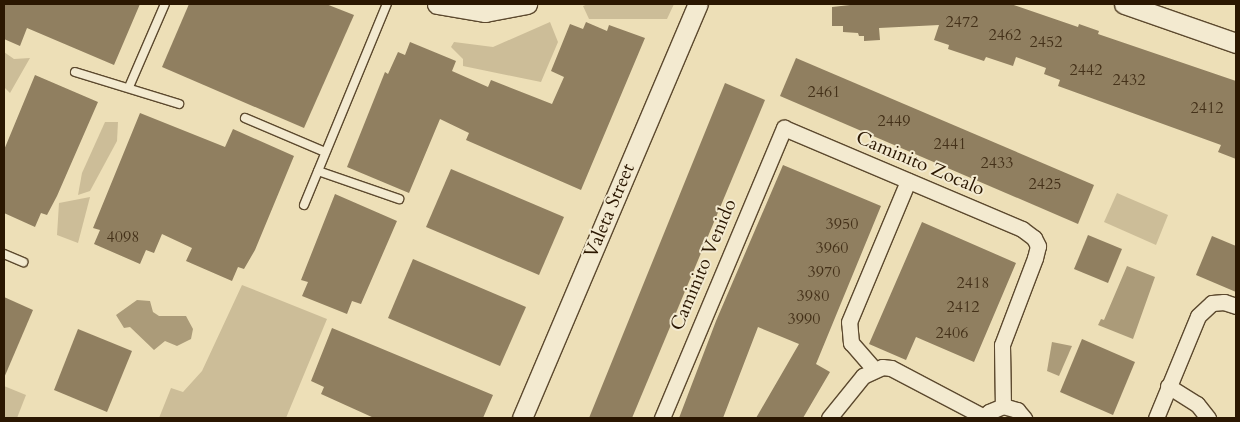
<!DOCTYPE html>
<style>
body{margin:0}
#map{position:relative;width:1240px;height:422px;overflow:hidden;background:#eddfb7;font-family:Cardo,serif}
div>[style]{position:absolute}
.green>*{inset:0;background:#ccbd98}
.water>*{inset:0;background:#ab9b79}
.building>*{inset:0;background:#907f60}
.roads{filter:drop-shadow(1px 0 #5c492e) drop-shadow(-1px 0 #5c492e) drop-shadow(0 1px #5c492e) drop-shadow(0 -1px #5c492e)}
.service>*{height:8px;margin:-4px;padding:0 4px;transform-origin:4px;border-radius:4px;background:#f3ead0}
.minor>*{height:15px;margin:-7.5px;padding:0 7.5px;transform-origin:7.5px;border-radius:7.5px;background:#f3ead0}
.tertiary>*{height:19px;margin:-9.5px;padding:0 9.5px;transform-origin:9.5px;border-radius:9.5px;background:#f3ead0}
span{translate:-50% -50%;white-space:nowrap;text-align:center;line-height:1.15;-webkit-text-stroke:4px #f3ead0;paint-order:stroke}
.number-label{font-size:16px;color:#443119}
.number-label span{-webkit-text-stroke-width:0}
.street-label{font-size:19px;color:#2b1701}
.frame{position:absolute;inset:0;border:5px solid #2b1701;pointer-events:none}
</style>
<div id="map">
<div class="green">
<i style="clip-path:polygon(588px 4px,674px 4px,667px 19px,589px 19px,583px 6px)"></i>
<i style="clip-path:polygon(550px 22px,558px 42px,541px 82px,463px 66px,463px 59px,451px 47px,454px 42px,493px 47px)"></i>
<i style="clip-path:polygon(4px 52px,14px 59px,30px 58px,10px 93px,4px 87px)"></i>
<i style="clip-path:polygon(105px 122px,118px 122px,117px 141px,90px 191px,78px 195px,82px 173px)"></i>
<i style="clip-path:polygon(1117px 193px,1168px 215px,1156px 245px,1104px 222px)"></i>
<i style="clip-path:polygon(90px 197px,78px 243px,57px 235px,59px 203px)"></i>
<i style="clip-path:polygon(242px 285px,327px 319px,286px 418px,159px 418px,171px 388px,183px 392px,202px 371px)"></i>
<i style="clip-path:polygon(4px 386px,26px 395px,17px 418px,4px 418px)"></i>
</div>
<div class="water">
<i style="clip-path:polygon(1127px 266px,1155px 277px,1133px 339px,1098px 325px,1101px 319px,1104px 320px)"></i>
<i style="clip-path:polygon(137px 300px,150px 301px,153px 312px,159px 316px,186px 316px,193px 329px,191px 339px,177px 346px,165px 341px,154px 350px,130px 327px,124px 328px,116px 315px)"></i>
<i style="clip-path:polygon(1052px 342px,1072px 346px,1059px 376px,1047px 371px)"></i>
</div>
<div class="building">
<i style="clip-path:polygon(4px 4px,140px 4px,114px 65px,27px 28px,20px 46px,4px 39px)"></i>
<i style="clip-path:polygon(189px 4px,326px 4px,354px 15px,304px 128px,162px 67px)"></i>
<i style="clip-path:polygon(859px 4px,1011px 4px,1078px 27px,1079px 24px,1099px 31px,1098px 34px,1236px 81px,1236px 159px,1218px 152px,1221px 145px,1058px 86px,1060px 80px,1044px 74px,1046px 68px,1016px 57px,1013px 66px,986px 57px,984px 61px,948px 49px,949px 45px,934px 40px,939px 25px,879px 28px,880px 40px,864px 41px,864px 36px,859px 36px,858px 33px,843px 32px,843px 26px,832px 26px,832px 7px)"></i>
<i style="clip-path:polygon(586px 22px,607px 31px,609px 25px,645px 38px,581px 190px,466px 140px,469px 133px,440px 119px,409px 193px,347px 167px,385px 72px,388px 74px,398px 52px,405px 55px,410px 42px,456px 61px,452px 71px,488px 87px,491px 80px,552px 104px,564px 77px,551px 71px,570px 24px,583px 29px)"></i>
<i style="clip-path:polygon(796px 58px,1094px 185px,1078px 224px,780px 96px)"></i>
<i style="clip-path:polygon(35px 75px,98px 102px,57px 196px,47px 215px,41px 213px,35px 227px,4px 213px,4px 150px)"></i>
<i style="clip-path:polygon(725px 83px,765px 100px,632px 418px,589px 418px)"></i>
<i style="clip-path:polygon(140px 113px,225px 147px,233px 129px,294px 156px,255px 250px,244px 269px,238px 267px,232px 281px,186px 261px,192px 248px,162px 234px,154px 253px,146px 250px,140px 264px,94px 244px,100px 230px,93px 228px)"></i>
<i style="clip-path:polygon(783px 165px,881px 206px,816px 364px,830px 372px,803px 418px,756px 418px,799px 344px,758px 327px,723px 418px,679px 418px,716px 321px)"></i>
<i style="clip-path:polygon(451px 169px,564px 217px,539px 275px,426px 227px)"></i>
<i style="clip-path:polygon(335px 194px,397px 221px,361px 304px,352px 301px,347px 314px,302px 296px,308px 282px,301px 280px)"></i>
<i style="clip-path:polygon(922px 222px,1016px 263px,974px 362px,916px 337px,906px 360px,869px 344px)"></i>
<i style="clip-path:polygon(1088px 235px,1122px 249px,1108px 283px,1074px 269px)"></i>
<i style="clip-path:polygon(1212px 236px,1236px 246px,1236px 292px,1196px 275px)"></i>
<i style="clip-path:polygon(413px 259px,526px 307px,500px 366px,388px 318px)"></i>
<i style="clip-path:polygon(4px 297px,33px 310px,4px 378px)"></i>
<i style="clip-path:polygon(332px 328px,493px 395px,483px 418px,374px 418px,321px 394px,324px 387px,311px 381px)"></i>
<i style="clip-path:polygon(78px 329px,132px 351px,107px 412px,54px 390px)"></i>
<i style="clip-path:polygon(1082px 339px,1135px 362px,1113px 415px,1060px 392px)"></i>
</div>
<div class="roads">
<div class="service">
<i style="left:75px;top:72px;width:109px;rotate:17.1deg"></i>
<i style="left:129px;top:87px;width:90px;rotate:-66.6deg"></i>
<i style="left:245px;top:118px;width:87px;rotate:23deg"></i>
<i style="left:318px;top:171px;width:86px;rotate:19.1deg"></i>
<i style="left:304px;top:205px;width:217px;rotate:-67.6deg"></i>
<i style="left:4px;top:254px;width:21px;rotate:23deg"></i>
</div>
<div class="minor">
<i style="left:874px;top:369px;width:35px;rotate:-131deg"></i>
<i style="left:851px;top:343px;width:21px;rotate:-95deg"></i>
<i style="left:849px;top:322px;width:153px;rotate:-67.3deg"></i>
<i style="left:1168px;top:386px;width:34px;rotate:32deg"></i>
<i style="left:1197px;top:404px;width:18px;rotate:52deg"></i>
<i style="left:662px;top:418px;width:315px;rotate:-67.2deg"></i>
<i style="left:784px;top:128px;width:259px;rotate:23deg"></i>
<i style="left:1022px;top:229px;width:15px;rotate:37deg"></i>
<i style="left:1034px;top:238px;width:9px;rotate:63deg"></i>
<i style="left:1038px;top:246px;width:12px;rotate:104deg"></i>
<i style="left:1035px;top:258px;width:93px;rotate:110.8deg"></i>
<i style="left:1002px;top:345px;width:61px;rotate:89.1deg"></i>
<i style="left:829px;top:418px;width:54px;rotate:-51deg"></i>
<i style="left:863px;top:376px;width:21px;rotate:-25deg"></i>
<i style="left:882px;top:367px;width:9px;rotate:6deg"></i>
<i style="left:891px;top:368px;width:105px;rotate:27.8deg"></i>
<i style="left:984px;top:418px;width:8px;rotate:-50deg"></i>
<i style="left:989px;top:412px;width:15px;rotate:-23deg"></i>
<i style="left:1003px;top:406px;width:15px;rotate:16deg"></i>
<i style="left:1017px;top:410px;width:11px;rotate:49deg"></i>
<i style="left:1156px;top:418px;width:110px;rotate:-67.6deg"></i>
<i style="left:1198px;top:316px;width:19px;rotate:-43deg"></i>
<i style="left:1212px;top:303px;width:12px;rotate:-5deg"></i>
<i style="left:1224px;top:302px;width:13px;rotate:18deg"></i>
</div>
<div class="tertiary">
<i style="left:437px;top:4px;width:49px;rotate:9.5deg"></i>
<i style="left:485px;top:12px;width:43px;rotate:-10.8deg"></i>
<i style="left:1124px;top:4px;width:119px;rotate:19.2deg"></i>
<i style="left:522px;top:418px;width:450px;rotate:-67deg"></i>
</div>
</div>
<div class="number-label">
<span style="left:962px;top:22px">2472</span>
<span style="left:1005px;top:35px">2462</span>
<span style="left:1046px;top:42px">2452</span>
<span style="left:1086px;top:70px">2442</span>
<span style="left:1129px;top:80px">2432</span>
<span style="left:824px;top:92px">2461</span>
<span style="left:1207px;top:108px">2412</span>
<span style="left:894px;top:121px">2449</span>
<span style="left:950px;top:144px">2441</span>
<span style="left:997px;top:163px">2433</span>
<span style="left:1045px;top:184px">2425</span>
<span style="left:842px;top:224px">3950</span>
<span style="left:123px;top:237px">4098</span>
<span style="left:832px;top:248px">3960</span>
<span style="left:824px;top:272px">3970</span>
<span style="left:973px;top:283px">2418</span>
<span style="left:813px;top:296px">3980</span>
<span style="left:963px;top:307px">2412</span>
<span style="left:804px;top:319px">3990</span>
<span style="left:952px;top:333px">2406</span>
</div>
<div class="street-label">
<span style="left:920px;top:164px;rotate:23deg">Caminito Zocalo</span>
<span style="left:610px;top:211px;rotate:-67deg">Valeta Street</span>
<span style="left:704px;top:265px;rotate:-67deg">Caminito Venido</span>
</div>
<div class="frame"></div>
</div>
